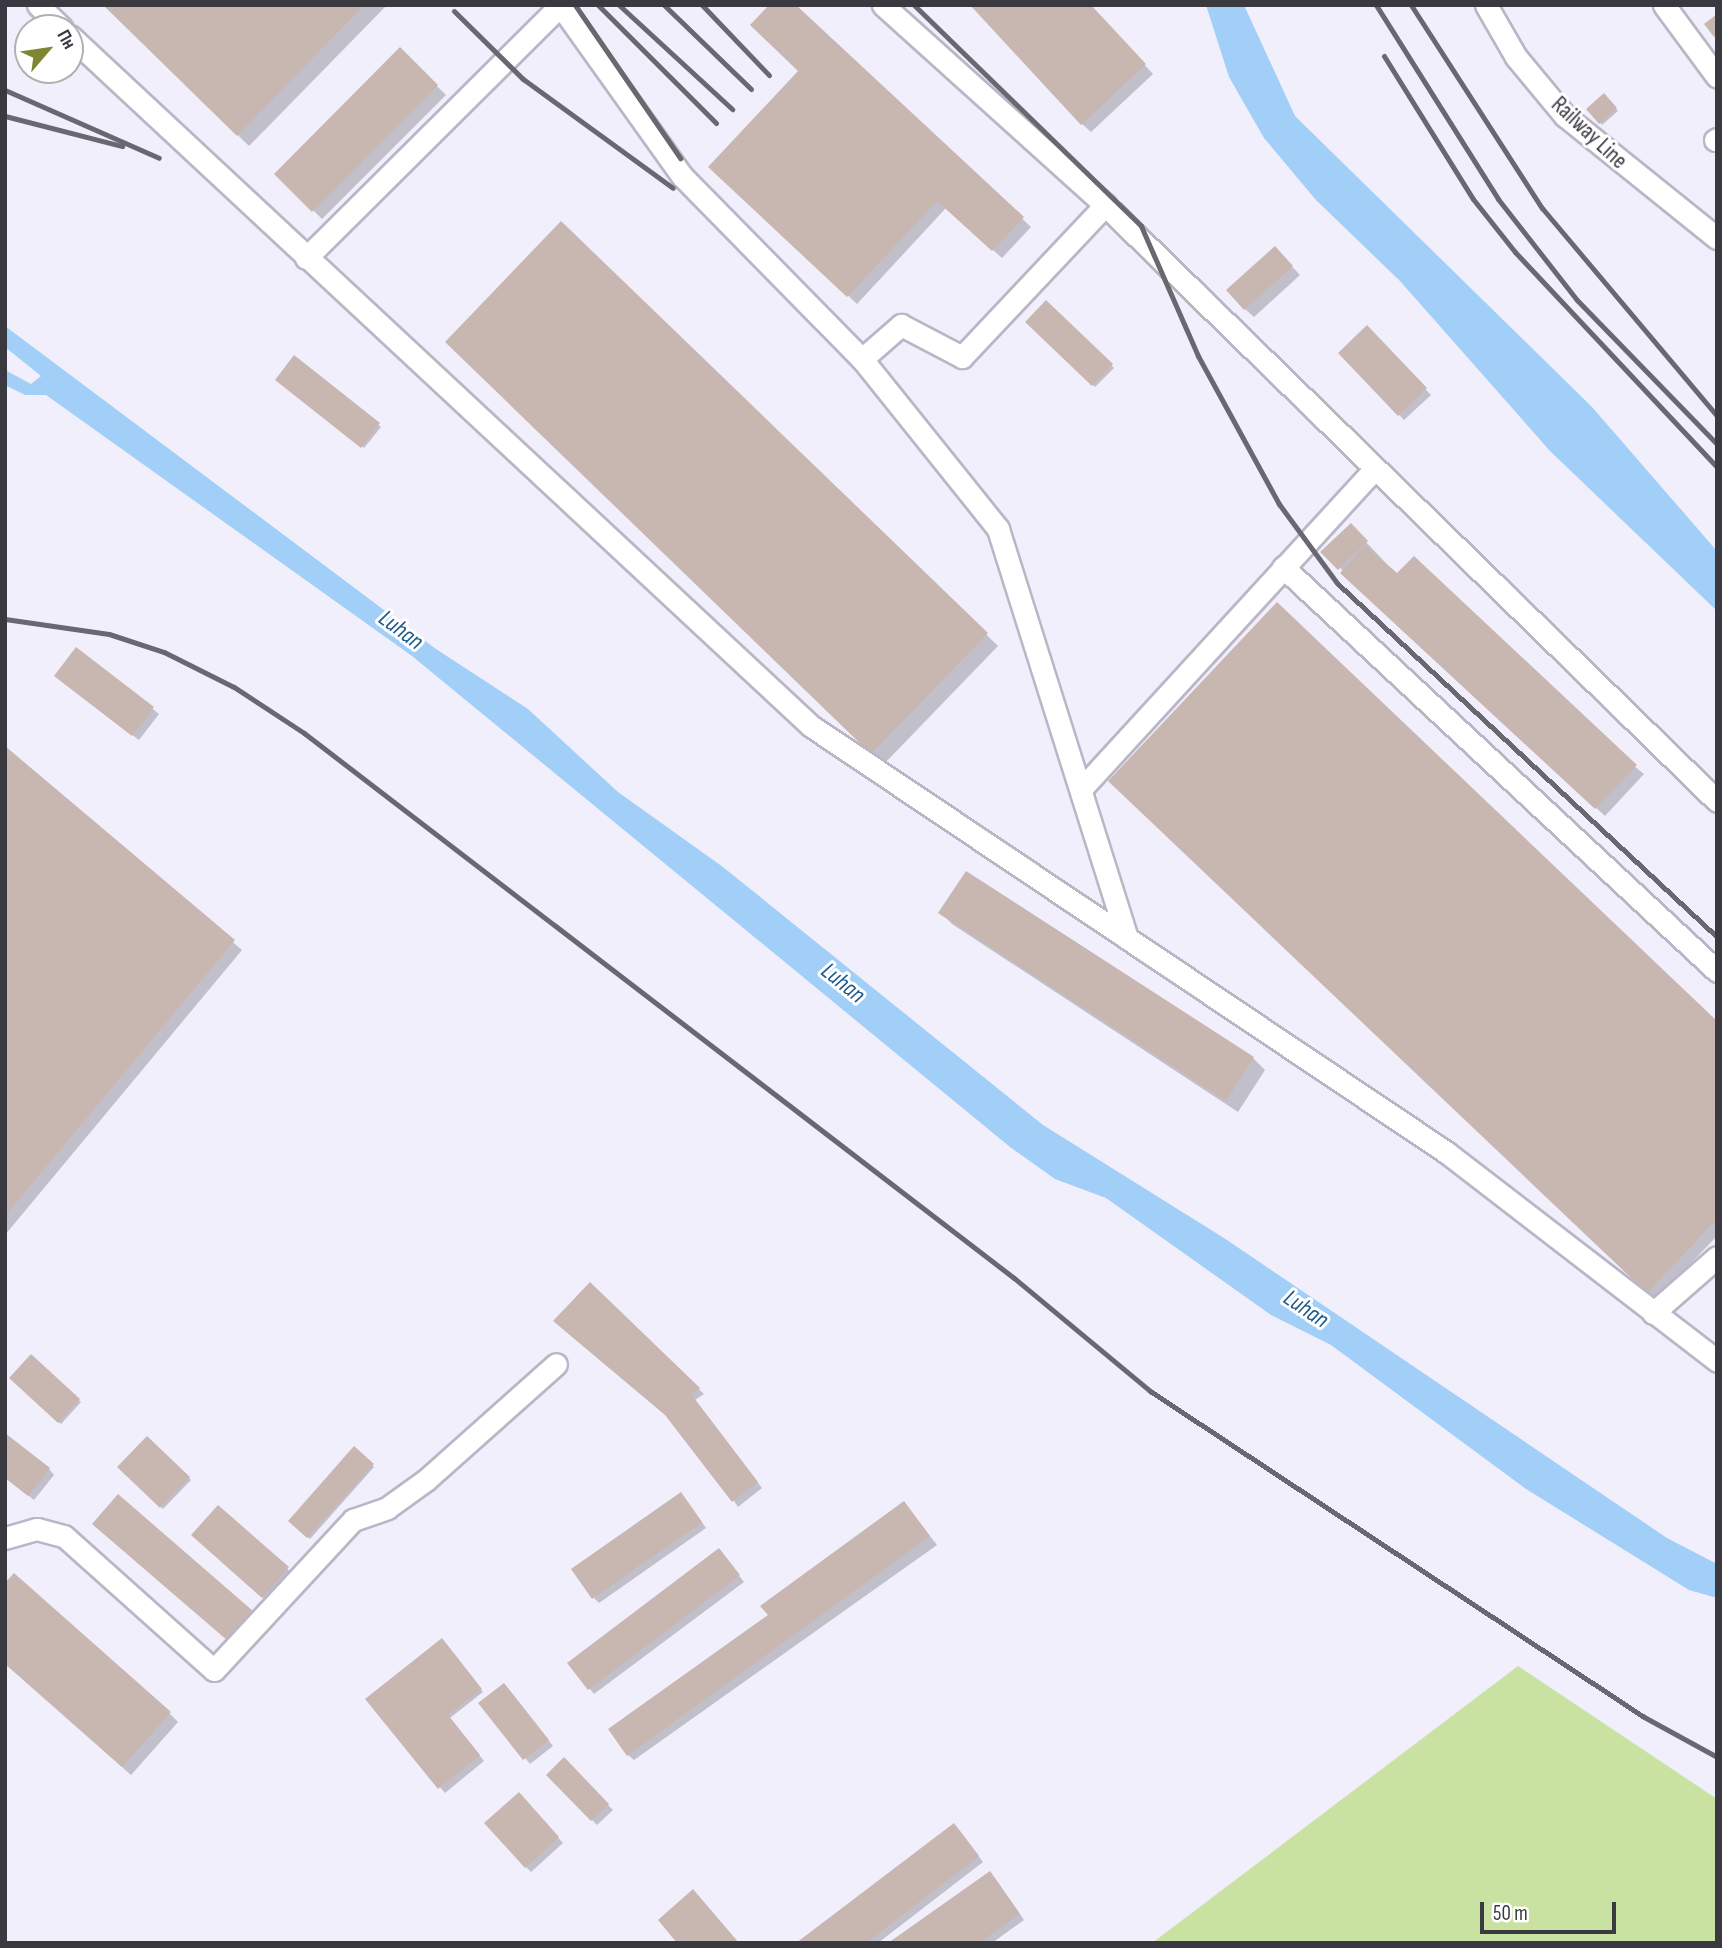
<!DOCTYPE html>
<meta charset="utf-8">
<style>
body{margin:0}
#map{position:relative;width:1722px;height:1948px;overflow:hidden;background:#f2effd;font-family:"Sofia Sans Condensed",sans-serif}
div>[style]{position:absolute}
.green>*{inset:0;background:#c9e2a2}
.water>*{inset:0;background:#a2cff7}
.shadow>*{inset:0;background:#0003}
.building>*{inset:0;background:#c8b6b0}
.roads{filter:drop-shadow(2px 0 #bab6c6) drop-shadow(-2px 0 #bab6c6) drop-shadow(0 2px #bab6c6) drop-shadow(0 -2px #bab6c6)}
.minor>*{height:21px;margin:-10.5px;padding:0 10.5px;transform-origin:10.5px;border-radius:10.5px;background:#fff}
.rail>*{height:5px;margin:-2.5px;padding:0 2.5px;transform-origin:2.5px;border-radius:2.5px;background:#696770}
span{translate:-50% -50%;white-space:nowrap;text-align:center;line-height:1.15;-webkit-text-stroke:6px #fff;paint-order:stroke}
.street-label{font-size:23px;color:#3b3940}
.water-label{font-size:24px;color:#205c8a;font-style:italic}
.frame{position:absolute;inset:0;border:7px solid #3b3940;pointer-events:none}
.north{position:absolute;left:14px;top:14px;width:70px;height:70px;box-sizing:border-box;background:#fff;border:2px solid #b1b0b3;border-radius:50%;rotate:61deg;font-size:19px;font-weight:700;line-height:28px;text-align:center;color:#3b3940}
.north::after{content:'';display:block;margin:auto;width:24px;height:32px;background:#808530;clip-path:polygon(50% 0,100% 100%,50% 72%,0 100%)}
.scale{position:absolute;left:1480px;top:1902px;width:136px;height:32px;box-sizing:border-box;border:4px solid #3b3940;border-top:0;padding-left:9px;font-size:21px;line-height:24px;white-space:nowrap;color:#3b3940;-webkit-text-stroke:5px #fff;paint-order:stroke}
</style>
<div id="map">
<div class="green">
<i style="clip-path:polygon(1518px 1666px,1717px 1799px,1717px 1943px,1152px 1943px)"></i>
</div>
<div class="water">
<i style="clip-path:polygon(1206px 5px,1244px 5px,1295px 116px,1592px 407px,1717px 551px,1717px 611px,1550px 451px,1400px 281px,1316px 200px,1264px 138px,1229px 77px)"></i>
<i style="clip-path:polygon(5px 326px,436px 649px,528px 709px,618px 792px,723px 867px,1043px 1125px,1224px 1238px,1667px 1538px,1717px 1564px,1717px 1598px,1689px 1590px,1526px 1489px,1331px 1345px,1271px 1315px,1106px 1198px,1055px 1179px,1010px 1147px,412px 656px,46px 395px,25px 395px,5px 385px,5px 370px,31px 384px,41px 376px,5px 347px)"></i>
</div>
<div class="shadow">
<i style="clip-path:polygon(105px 5px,387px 5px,249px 146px)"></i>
<i style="clip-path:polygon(794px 5px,1031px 227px,1002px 258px,946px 208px,857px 304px,719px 175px,800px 71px)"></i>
<i style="clip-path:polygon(1089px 5px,1153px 74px,1091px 132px,1082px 124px)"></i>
<i style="clip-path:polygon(400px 50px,446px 95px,322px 219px,277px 174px)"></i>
<i style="clip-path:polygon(1604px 95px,1618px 111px,1602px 125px,1588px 109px)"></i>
<i style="clip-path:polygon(561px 223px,998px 646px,884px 764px,447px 342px)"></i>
<i style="clip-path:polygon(1283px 257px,1300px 275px,1254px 317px,1245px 309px)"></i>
<i style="clip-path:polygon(1046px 303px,1114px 368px,1095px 387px,1028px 322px)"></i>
<i style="clip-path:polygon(1367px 328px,1431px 395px,1404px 420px,1341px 353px)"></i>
<i style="clip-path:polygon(295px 358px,381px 427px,364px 448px,278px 379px)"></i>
<i style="clip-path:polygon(1350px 525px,1398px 576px,1644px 774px,1605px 816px,1323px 552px)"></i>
<i style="clip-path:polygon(77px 649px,159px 714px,139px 740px,62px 681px)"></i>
<i style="clip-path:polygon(5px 749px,242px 950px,5px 1235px)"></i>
<i style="clip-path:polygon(1110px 781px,1717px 1023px,1717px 1236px,1656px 1300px)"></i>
<i style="clip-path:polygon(966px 873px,1253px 1058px,1265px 1070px,1238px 1112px,952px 924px,941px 913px)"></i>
<i style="clip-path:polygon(590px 1285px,704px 1394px,695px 1400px,762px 1488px,738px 1507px)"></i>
<i style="clip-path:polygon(31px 1356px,81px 1402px,61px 1424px,12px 1378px)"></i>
<i style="clip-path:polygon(147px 1438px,191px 1480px,163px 1509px,120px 1467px)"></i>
<i style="clip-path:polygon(354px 1449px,374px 1467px,310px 1539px,290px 1521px)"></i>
<i style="clip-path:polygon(49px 1469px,54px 1475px,34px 1500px,5px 1477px)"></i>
<i style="clip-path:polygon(686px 1500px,706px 1528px,599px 1603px,594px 1598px)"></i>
<i style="clip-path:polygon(904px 1503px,937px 1545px,634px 1760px,628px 1755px,770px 1616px)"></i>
<i style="clip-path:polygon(218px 1507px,293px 1574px,268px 1602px,198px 1540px)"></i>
<i style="clip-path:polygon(724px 1556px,744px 1582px,594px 1694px,570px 1664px)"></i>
<i style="clip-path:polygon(442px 1641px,483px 1692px,450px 1718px,484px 1761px,445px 1793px,367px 1700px)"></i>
<i style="clip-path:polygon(5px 1663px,169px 1713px,178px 1722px,131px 1775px)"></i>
<i style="clip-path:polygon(509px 1690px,553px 1746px,530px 1764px,481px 1704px)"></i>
<i style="clip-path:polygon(564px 1760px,613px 1810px,597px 1825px,549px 1775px)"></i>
<i style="clip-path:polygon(524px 1800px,563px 1843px,531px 1872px,526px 1867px)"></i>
<i style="clip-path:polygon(959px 1830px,983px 1862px,878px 1943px,799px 1943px)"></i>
<i style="clip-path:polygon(995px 1878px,1024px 1920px,992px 1943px,892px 1943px)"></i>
</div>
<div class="building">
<i style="clip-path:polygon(103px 5px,364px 5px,237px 136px)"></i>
<i style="clip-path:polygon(769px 5px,796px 5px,1024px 217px,992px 251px,937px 201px,847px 297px,708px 167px,798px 71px,750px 25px)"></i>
<i style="clip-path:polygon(970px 5px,1091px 5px,1146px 64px,1081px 125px)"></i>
<i style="clip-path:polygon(1717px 14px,1717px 35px,1714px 37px,1704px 24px)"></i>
<i style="clip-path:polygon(400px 47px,438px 85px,312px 212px,274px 174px)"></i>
<i style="clip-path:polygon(1604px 93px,1617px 108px,1599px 124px,1586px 109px)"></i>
<i style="clip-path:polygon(561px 221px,988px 633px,871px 754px,445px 342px)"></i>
<i style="clip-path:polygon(1275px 246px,1293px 266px,1244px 310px,1226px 290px)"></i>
<i style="clip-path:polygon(1046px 300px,1113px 364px,1092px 386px,1025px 322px)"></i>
<i style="clip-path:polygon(1367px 325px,1427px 388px,1398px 416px,1338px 353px)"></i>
<i style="clip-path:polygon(294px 355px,380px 423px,361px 448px,275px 380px)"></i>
<i style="clip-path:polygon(1351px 523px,1368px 541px,1338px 570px,1320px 552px)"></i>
<i style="clip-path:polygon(1365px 545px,1397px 573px,1414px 556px,1637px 765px,1595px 809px,1340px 573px)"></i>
<i style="clip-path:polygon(1277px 602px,1717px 1021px,1717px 1219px,1647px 1293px,1108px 781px)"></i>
<i style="clip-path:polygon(76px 647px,154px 707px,132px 736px,54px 676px)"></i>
<i style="clip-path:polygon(5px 746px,235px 940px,5px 1216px)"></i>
<i style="clip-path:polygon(966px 871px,1254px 1057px,1226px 1101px,938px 913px)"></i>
<i style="clip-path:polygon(590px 1282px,700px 1388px,691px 1394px,758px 1482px,732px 1502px,665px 1415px,553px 1321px)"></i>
<i style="clip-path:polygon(31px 1354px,80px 1399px,58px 1423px,9px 1378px)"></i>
<i style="clip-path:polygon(5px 1433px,50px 1468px,28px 1496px,5px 1478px)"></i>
<i style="clip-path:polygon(147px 1436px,190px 1477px,160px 1508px,117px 1467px)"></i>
<i style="clip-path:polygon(354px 1446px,374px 1464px,307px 1538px,288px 1521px)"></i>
<i style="clip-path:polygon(681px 1492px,702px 1522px,592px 1599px,571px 1569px)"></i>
<i style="clip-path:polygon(118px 1494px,253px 1611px,228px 1641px,92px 1524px)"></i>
<i style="clip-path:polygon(904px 1501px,930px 1536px,627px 1756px,608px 1729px,768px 1615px,760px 1606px)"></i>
<i style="clip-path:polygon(218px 1505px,289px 1567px,262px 1598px,191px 1535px)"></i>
<i style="clip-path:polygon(719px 1548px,740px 1575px,588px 1690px,567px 1663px)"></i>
<i style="clip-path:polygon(14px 1573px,171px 1712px,122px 1767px,5px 1664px,5px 1583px)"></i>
<i style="clip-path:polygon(442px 1638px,482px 1689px,448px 1715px,480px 1755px,438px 1789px,365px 1699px)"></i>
<i style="clip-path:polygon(504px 1683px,549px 1740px,523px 1760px,478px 1703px)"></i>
<i style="clip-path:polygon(564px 1757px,609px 1804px,591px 1821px,546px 1775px)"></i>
<i style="clip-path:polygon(519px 1792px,559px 1837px,525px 1868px,484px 1823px)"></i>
<i style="clip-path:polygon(954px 1823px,979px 1856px,866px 1943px,796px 1943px)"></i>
<i style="clip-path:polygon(990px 1871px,1020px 1914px,979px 1943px,888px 1943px)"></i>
<i style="clip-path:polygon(693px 1889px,739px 1943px,677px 1943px,658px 1920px)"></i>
</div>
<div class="roads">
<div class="minor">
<i style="left:38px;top:5px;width:33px;rotate:44deg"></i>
<i style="left:560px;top:5px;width:210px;rotate:54.5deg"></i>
<i style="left:682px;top:176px;width:257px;rotate:45.5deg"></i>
<i style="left:862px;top:359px;width:218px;rotate:51.3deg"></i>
<i style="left:998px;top:529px;width:429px;rotate:72.5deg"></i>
<i style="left:883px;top:5px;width:299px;rotate:42deg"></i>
<i style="left:1105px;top:205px;width:854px;rotate:44.24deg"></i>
<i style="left:1486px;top:5px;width:60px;rotate:60deg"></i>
<i style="left:1516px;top:57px;width:77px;rotate:50.3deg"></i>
<i style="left:1565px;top:116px;width:195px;rotate:38.8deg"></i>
<i style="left:1664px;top:5px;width:89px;rotate:53.6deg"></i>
<i style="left:70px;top:36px;width:1013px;rotate:42.96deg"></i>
<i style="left:811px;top:726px;width:765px;rotate:33.86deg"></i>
<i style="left:1446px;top:1152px;width:342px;rotate:37.6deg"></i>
<i style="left:1715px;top:140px;width:2px;rotate:-27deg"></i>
<i style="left:306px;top:258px;width:359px;rotate:-44.8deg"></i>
<i style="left:862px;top:359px;width:52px;rotate:-41.1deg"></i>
<i style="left:901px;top:325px;width:69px;rotate:27.7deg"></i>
<i style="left:962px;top:357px;width:209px;rotate:-46.7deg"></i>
<i style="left:1283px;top:567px;width:593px;rotate:42.95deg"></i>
<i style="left:1083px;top:787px;width:430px;rotate:-47.5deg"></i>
<i style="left:1653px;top:1313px;width:85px;rotate:-41.2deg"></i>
<i style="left:5px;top:1538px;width:33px;rotate:-16deg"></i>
<i style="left:37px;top:1529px;width:28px;rotate:15deg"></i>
<i style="left:64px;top:1536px;width:201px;rotate:41.8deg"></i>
<i style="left:214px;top:1670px;width:205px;rotate:-47.2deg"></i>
<i style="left:353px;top:1520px;width:36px;rotate:-19deg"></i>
<i style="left:387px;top:1508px;width:48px;rotate:-35.7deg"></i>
<i style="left:426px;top:1480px;width:174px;rotate:-41.7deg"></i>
</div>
</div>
<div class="rail">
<i style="left:575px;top:5px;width:186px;rotate:55.5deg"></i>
<i style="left:598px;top:5px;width:167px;rotate:45deg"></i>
<i style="left:619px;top:5px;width:154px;rotate:42.6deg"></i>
<i style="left:664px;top:5px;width:121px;rotate:44deg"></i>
<i style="left:702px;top:5px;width:97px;rotate:46.3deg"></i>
<i style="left:914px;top:5px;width:317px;rotate:44.2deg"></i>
<i style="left:1141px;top:226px;width:142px;rotate:66.3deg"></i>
<i style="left:1198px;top:356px;width:169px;rotate:61.3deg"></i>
<i style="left:1279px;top:504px;width:98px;rotate:53.7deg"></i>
<i style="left:1337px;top:583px;width:519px;rotate:42.97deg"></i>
<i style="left:1376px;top:5px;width:229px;rotate:57.8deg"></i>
<i style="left:1498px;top:199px;width:128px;rotate:52deg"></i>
<i style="left:1577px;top:300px;width:201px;rotate:45.8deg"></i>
<i style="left:1411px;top:5px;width:242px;rotate:57.2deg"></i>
<i style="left:1542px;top:208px;width:272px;rotate:49.9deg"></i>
<i style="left:454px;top:11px;width:97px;rotate:44.6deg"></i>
<i style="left:523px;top:79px;width:185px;rotate:36deg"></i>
<i style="left:1384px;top:56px;width:168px;rotate:58.1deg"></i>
<i style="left:1473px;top:199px;width:68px;rotate:51.6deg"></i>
<i style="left:1515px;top:252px;width:295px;rotate:46.8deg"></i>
<i style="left:5px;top:90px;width:168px;rotate:23.8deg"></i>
<i style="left:5px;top:116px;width:121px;rotate:14.4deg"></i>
<i style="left:5px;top:619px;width:105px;rotate:8.2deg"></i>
<i style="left:109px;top:634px;width:58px;rotate:18.1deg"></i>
<i style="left:164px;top:652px;width:78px;rotate:26.6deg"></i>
<i style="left:234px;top:687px;width:84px;rotate:33.3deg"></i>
<i style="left:304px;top:733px;width:895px;rotate:37.51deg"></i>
<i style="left:1014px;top:1278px;width:177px;rotate:39.7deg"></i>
<i style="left:1150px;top:1391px;width:592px;rotate:33.42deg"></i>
<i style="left:1644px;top:1717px;width:83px;rotate:28.7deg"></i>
</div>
<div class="street-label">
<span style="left:1589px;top:133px;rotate:43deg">Railway Line</span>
</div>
<div class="water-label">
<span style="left:401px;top:630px;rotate:37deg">Luhan</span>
<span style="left:843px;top:983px;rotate:39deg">Luhan</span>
<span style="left:1306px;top:1309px;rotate:34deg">Luhan</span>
</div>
<div class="frame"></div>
<div class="north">Пн</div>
<div class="scale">50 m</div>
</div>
